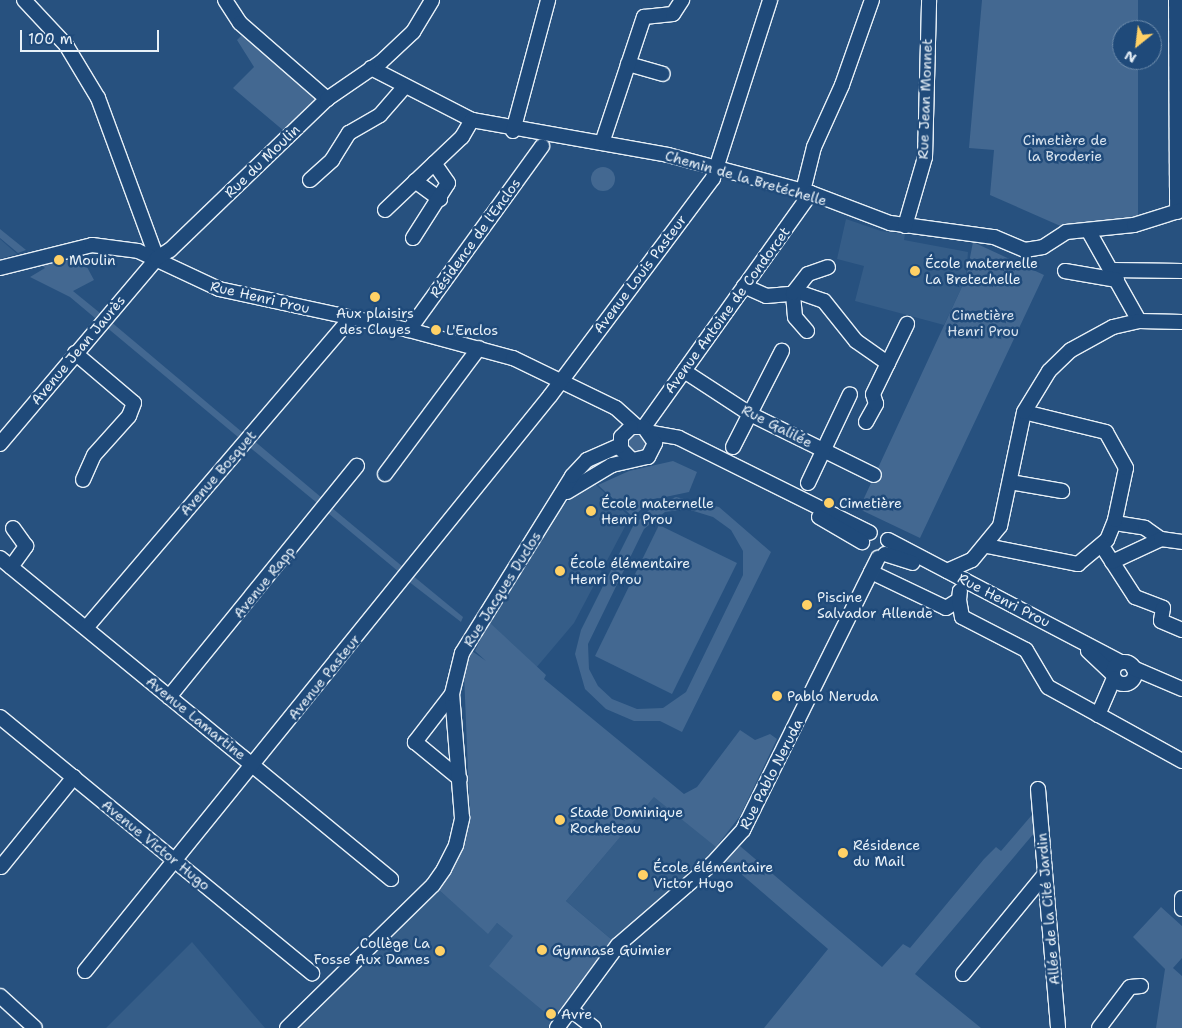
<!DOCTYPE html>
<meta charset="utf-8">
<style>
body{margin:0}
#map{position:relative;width:1182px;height:1028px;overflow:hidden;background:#27517f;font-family:"Shantell Sans",sans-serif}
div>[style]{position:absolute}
.built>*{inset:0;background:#355d88}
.green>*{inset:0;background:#436891}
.round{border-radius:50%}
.roads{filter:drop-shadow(1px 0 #e8f1f8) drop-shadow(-1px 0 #e8f1f8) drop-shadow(0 1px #e8f1f8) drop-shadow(0 -1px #e8f1f8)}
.minor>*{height:14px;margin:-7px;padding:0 7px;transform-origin:7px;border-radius:7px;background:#1f4a7a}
.minor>.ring{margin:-7px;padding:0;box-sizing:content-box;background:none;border:14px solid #1f4a7a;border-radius:50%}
.dots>*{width:14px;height:14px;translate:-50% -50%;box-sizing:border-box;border:2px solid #1f4a7a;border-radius:50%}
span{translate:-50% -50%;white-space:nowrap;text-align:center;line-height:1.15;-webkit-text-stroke:5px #1f4a7a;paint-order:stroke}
.street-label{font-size:14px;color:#e8f1f8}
.park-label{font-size:14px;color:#d8e3ee}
.poi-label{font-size:14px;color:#e8f1f8}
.left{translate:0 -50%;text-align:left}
.right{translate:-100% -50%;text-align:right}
.north{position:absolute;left:1112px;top:20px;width:50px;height:50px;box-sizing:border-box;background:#1f4a7a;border:1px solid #6f8dac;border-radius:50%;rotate:209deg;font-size:14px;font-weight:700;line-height:20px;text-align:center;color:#e8f1f8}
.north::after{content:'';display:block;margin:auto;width:18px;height:22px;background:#ffd166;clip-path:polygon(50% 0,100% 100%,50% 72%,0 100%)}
.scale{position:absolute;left:20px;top:30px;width:139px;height:22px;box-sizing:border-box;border:2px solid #e8f1f8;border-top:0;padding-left:6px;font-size:15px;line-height:18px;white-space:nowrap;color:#e8f1f8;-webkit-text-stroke:4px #1f4a7a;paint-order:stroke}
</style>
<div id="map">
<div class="built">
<i style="clip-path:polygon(846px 219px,881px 231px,905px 234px,904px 240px,968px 252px,966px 278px,944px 325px,855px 301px,864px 266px,837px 259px)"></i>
<i style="clip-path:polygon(0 239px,17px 254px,0 259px)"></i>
<i style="clip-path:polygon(593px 482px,630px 517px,574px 623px,530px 675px,478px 632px,559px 508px)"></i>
<i style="clip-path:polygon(656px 794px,725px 851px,618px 945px,566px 901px)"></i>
<i style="clip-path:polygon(439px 890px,488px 933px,497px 923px,514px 936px,559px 1025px,557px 1028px,297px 1028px)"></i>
<i style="clip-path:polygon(192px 942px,265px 1028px,106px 1028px)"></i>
</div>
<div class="green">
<i style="clip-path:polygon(982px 0,1138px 0,1138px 30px,1122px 30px,1122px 60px,1138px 60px,1138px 223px,1065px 228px,990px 195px,994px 150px,969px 148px)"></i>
<i style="clip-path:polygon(244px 33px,318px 97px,284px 131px,233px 88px,254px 67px,237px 40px)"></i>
<i class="round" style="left:591px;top:167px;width:24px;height:24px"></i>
<i style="clip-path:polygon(0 229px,26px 250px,18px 253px,0 238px)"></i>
<i style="clip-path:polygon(973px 242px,1044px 275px,920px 538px,859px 509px,966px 278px)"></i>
<i style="clip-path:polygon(80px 254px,94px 280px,73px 291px,100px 313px,95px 318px,70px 297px,30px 277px,45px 268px,41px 264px)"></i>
<i style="clip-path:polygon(110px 321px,242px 432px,238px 437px,105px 326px)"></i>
<i class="round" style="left:626px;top:433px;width:20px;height:20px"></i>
<i style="clip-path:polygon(252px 439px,322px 498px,317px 503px,247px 445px)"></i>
<i style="clip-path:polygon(673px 461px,697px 472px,689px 492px,651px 500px,633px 517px,598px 485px,629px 471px)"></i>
<i style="clip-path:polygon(evenodd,676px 497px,719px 507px,771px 552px,682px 732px,660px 721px,634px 721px,606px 709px,585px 689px,575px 654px,581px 630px,633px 526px,653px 506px,676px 497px,687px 509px,713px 517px,731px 530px,743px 551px,743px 575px,686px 692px,663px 708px,637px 709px,612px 699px,598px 686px,589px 669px,588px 644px,644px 529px,665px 512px,687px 509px)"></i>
<i style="clip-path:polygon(332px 508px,403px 567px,399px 572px,328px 513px)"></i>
<i style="clip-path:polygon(659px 525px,737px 563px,672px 694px,595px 656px)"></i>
<i style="clip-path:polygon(412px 575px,463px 617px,461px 622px,408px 581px)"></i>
<i style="clip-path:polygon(489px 622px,546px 675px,544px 679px,684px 794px,697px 787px,740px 730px,755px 740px,770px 734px,777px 739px,740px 816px,716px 847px,654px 797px,566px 901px,618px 945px,559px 1024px,489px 966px,513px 936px,497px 923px,488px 934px,439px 890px,456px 864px,470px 819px,464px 674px,472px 651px,486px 661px,475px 651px)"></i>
<i style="clip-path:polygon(1043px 802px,1046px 819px,915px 974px,981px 1028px,764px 1028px,828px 949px,726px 861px,740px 846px,882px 967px,903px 944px,910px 948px,984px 859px,996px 847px,1001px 851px)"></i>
<i style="clip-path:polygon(1161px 907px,1182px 926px,1182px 958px,1173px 968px,1182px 976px,1182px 1028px,1156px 1028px,1165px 969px,1133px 937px)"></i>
</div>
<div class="roads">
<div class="minor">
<i style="left:24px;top:0;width:62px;rotate:47deg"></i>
<i style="left:66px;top:45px;width:62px;rotate:58.9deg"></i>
<i style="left:98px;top:98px;width:171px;rotate:69.8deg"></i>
<i style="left:225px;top:0;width:27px;rotate:57deg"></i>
<i style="left:240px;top:23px;width:116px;rotate:41.1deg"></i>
<i style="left:1176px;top:0;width:212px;rotate:89.7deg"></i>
<i style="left:628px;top:64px;width:36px;rotate:16deg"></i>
<i style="left:371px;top:68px;width:114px;rotate:27.2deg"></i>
<i style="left:472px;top:120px;width:199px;rotate:10.1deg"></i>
<i style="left:668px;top:155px;width:148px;rotate:14.9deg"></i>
<i style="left:811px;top:193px;width:85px;rotate:20.8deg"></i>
<i style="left:890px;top:223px;width:105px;rotate:7.7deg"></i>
<i style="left:994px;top:237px;width:34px;rotate:23deg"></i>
<i style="left:1025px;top:250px;width:18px;rotate:-9deg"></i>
<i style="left:1043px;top:247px;width:27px;rotate:-33deg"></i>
<i style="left:1066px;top:232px;width:68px;rotate:-5.9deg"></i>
<i style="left:1134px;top:225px;width:50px;rotate:-17.4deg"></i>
<i style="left:513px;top:131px;width:136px;rotate:-75deg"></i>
<i style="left:602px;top:143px;width:133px;rotate:-71.6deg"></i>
<i style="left:644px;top:17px;width:29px;rotate:-6deg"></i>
<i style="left:673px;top:14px;width:17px;rotate:-57deg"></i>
<i style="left:310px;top:180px;width:30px;rotate:-42deg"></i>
<i style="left:332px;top:160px;width:32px;rotate:-58deg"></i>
<i style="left:349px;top:133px;width:36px;rotate:-30deg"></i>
<i style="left:380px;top:115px;width:37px;rotate:-49deg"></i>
<i style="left:415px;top:181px;width:31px;rotate:36deg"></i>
<i style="left:803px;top:191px;width:45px;rotate:-76deg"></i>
<i style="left:814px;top:147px;width:68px;rotate:-65.7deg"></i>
<i style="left:842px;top:85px;width:90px;rotate:-70.6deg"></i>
<i style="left:385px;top:210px;width:106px;rotate:-43.5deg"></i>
<i style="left:462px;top:137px;width:20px;rotate:-60deg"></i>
<i style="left:905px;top:226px;width:72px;rotate:-73.8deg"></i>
<i style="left:925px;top:157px;width:157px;rotate:-88.5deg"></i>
<i style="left:1088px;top:230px;width:104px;rotate:60.7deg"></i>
<i style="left:413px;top:238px;width:65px;rotate:-57.5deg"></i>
<i style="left:448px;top:183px;width:24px;rotate:-125deg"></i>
<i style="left:0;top:268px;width:95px;rotate:-14deg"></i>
<i style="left:92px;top:245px;width:46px;rotate:7.4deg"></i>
<i style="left:138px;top:251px;width:89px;rotate:25.1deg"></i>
<i style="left:219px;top:289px;width:194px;rotate:12.2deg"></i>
<i style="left:409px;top:330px;width:108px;rotate:15.1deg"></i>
<i style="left:513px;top:358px;width:114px;rotate:25.9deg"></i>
<i style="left:616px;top:408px;width:27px;rotate:42deg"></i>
<i style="left:1112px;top:270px;width:70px;rotate:0.8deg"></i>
<i style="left:1065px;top:271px;width:53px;rotate:9.8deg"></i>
<i style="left:744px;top:286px;width:24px;rotate:24deg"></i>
<i style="left:766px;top:296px;width:35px;rotate:-5deg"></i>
<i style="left:801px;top:293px;width:24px;rotate:19deg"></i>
<i style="left:824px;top:301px;width:51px;rotate:51.3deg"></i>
<i style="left:856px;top:341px;width:39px;rotate:35deg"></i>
<i style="left:409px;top:330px;width:227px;rotate:-54.1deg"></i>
<i style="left:807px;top:331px;width:18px;rotate:-131deg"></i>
<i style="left:795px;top:317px;width:24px;rotate:-95deg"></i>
<i style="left:793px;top:293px;width:24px;rotate:-52deg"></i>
<i style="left:808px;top:274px;width:21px;rotate:-19deg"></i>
<i style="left:75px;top:353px;width:77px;rotate:40.3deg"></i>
<i style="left:134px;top:403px;width:14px;rotate:111deg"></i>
<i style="left:129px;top:416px;width:52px;rotate:131.9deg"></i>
<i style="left:94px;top:455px;width:27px;rotate:114deg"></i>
<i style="left:684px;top:371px;width:79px;rotate:33.1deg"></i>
<i style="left:750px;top:414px;width:138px;rotate:26.2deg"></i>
<i style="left:866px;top:422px;width:21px;rotate:-61deg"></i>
<i style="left:876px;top:404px;width:10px;rotate:-107deg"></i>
<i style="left:873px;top:394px;width:78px;rotate:-64.1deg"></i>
<i style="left:644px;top:427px;width:287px;rotate:-54.5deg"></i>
<i style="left:652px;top:433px;width:27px;rotate:10deg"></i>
<i style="left:679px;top:438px;width:213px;rotate:26.4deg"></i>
<i style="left:0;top:444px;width:243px;rotate:-49.8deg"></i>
<i style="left:157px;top:258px;width:15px;rotate:-32deg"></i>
<i style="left:170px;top:250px;width:218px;rotate:-43.9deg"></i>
<i style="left:327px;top:99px;width:65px;rotate:-34.4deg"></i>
<i style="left:381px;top:62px;width:44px;rotate:-43.2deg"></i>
<i style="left:413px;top:32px;width:37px;rotate:-59deg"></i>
<i style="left:733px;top:447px;width:108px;rotate:-63deg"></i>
<i style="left:385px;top:474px;width:157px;rotate:-53.3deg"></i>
<i style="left:1010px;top:482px;width:53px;rotate:9.8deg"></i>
<i style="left:808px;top:483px;width:98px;rotate:-64.7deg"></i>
<i style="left:567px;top:492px;width:52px;rotate:-31deg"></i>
<i style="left:612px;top:465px;width:37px;rotate:-13deg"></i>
<i style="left:648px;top:457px;width:16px;rotate:-63deg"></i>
<i style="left:655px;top:443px;width:19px;rotate:-125deg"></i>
<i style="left:644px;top:427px;width:13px;rotate:180deg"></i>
<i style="left:631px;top:427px;width:14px;rotate:135deg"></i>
<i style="left:621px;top:437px;width:12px;rotate:90deg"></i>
<i style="left:621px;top:449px;width:14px;rotate:45deg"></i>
<i style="left:819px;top:517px;width:50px;rotate:30.2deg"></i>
<i style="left:1115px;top:523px;width:30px;rotate:9deg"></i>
<i style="left:1145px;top:528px;width:19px;rotate:35deg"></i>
<i style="left:888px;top:540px;width:262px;rotate:27.7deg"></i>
<i style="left:987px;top:546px;width:93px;rotate:11.2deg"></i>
<i style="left:1078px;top:564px;width:38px;rotate:-40deg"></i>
<i style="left:1107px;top:540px;width:22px;rotate:-68deg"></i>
<i style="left:1115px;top:520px;width:53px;rotate:-78.1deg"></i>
<i style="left:1126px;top:468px;width:41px;rotate:-119.1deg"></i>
<i style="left:1106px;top:432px;width:84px;rotate:-166.3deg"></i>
<i style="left:1102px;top:546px;width:61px;rotate:57.1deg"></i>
<i style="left:1135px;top:597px;width:30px;rotate:21deg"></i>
<i style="left:1163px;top:608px;width:13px;rotate:99deg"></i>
<i style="left:1161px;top:621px;width:23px;rotate:23deg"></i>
<i style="left:885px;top:554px;width:29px;rotate:18deg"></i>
<i style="left:0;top:558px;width:506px;rotate:39.39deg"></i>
<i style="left:1112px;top:562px;width:54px;rotate:-25.1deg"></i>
<i style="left:1161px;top:539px;width:21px;rotate:8deg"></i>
<i style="left:11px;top:567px;width:26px;rotate:-54deg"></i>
<i style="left:26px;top:546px;width:22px;rotate:-126deg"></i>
<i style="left:947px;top:571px;width:27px;rotate:-24deg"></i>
<i style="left:972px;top:560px;width:44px;rotate:-50.5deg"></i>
<i style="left:1000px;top:526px;width:116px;rotate:-78.1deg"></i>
<i style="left:1024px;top:412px;width:48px;rotate:-58.6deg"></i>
<i style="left:1049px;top:371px;width:30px;rotate:-44deg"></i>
<i style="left:1071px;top:350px;width:48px;rotate:-28.7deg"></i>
<i style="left:1113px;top:327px;width:27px;rotate:-13deg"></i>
<i style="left:1139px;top:321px;width:43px;rotate:1.3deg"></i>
<i style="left:871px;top:572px;width:83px;rotate:25.6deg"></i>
<i style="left:946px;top:608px;width:15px;rotate:-32deg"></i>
<i style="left:959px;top:600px;width:9px;rotate:-84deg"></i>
<i style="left:959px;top:600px;width:17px;rotate:80deg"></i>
<i style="left:962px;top:617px;width:72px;rotate:27.3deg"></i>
<i style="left:1026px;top:650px;width:43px;rotate:59.3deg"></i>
<i style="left:1048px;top:687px;width:153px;rotate:28.9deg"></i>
<i style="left:86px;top:628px;width:400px;rotate:-49.5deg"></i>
<i style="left:346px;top:324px;width:7px;rotate:-82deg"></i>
<i style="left:1088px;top:651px;width:33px;rotate:43deg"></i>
<i class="ring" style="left:1113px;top:662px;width:8px;height:8px"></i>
<i style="left:1133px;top:668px;width:53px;rotate:23.2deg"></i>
<i style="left:452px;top:694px;width:61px;rotate:127.6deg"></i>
<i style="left:415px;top:742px;width:58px;rotate:39.4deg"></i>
<i style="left:169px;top:697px;width:298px;rotate:-50.9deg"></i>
<i style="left:1098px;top:715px;width:40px;rotate:-66.6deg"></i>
<i style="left:0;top:717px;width:404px;rotate:39.4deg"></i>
<i style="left:1038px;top:789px;width:240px;rotate:85.2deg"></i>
<i style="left:1px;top:867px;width:116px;rotate:-51deg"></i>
<i style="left:1182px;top:898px;width:11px;rotate:90deg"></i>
<i style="left:85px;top:971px;width:739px;rotate:-51.04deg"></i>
<i style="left:550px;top:396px;width:272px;rotate:-53.2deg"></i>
<i style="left:713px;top:178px;width:187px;rotate:-72.2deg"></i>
<i style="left:963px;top:974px;width:129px;rotate:-50.6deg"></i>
<i style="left:0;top:996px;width:47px;rotate:42.4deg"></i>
<i style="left:571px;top:1010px;width:29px;rotate:38deg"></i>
<i style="left:287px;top:1028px;width:204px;rotate:-44.4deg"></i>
<i style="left:433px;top:885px;width:19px;rotate:-55deg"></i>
<i style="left:444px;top:869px;width:27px;rotate:-63deg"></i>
<i style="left:456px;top:845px;width:28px;rotate:-77deg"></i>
<i style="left:462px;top:818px;width:124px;rotate:-94.6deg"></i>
<i style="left:452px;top:694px;width:42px;rotate:-76.3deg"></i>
<i style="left:462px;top:653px;width:208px;rotate:-58.1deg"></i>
<i style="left:572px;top:476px;width:22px;rotate:-47deg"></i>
<i style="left:587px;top:460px;width:36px;rotate:-24deg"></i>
<i style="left:557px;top:1028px;width:103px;rotate:-53.7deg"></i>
<i style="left:618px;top:945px;width:125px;rotate:-40.8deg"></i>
<i style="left:713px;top:863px;width:45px;rotate:-47.7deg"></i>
<i style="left:743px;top:830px;width:304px;rotate:-63.6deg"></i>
<i style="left:1099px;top:1028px;width:51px;rotate:-52.9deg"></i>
<i style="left:1130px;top:987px;width:11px;rotate:-5deg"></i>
</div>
</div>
<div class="dots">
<i style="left:59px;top:260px;background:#ffd166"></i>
<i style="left:915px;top:271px;background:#ffd166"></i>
<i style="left:375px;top:297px;background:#ffd166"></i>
<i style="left:436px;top:330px;background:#ffd166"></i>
<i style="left:829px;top:503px;background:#ffd166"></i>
<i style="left:591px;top:511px;background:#ffd166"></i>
<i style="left:560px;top:571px;background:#ffd166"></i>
<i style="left:807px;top:605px;background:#ffd166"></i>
<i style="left:777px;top:696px;background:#ffd166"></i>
<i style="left:560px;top:820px;background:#ffd166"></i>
<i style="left:843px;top:853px;background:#ffd166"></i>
<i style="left:643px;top:875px;background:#ffd166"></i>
<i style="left:542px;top:950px;background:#ffd166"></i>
<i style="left:440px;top:951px;background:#ffd166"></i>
<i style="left:551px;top:1014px;background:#ffd166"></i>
</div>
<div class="street-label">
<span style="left:925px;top:99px;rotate:-88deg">Rue Jean Monnet</span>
<span style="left:262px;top:161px;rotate:-44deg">Rue du Moulin</span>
<span style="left:746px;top:178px;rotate:16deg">Chemin de la Bretéchelle</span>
<span style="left:475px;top:238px;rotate:-54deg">Résidence de l'Enclos</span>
<span style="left:640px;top:274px;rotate:-53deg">Avenue Louis Pasteur</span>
<span style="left:260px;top:297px;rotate:13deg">Rue Henri Prou</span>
<span style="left:727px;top:310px;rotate:-54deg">Avenue Antoine de Condorcet</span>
<span style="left:78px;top:350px;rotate:-50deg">Avenue Jean Jaurès</span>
<span style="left:777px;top:426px;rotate:27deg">Rue Galilée</span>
<span style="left:218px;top:473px;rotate:-49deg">Avenue Bosquet</span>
<span style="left:264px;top:582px;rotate:-51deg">Avenue Rapp</span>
<span style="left:502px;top:589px;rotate:-58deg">Rue Jacques Duclos</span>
<span style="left:1004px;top:600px;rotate:27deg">Rue Henri Prou</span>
<span style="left:324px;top:677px;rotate:-51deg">Avenue Pasteur</span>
<span style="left:196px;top:718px;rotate:39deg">Avenue Lamartine</span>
<span style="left:771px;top:774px;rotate:-63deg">Rue Pablo Neruda</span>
<span style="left:156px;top:845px;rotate:39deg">Avenue Victor Hugo</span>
<span style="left:1048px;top:909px;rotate:-95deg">Allée de la Cité Jardin</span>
</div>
<div class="park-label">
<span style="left:1065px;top:148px">Cimetière de<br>la Broderie</span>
<span style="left:983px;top:323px">Cimetière<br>Henri Prou</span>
</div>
<div class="poi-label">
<span class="left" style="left:69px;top:260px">Moulin</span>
<span class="left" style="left:925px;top:271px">École maternelle<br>La Bretechelle</span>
<span style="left:375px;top:321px">Aux plaisirs<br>des Clayes</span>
<span class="left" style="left:446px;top:330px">L'Enclos</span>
<span class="left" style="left:601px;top:511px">École maternelle<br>Henri Prou</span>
<span class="left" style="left:839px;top:503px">Cimetière</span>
<span class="left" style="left:570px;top:571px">École élémentaire<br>Henri Prou</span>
<span class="left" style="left:817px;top:605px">Piscine<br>Salvador Allende</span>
<span class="left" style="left:787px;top:696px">Pablo Neruda</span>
<span class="left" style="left:570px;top:820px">Stade Dominique<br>Rocheteau</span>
<span class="left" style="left:853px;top:853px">Résidence<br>du Mail</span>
<span class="left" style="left:653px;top:875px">École élémentaire<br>Victor Hugo</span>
<span class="right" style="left:430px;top:951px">Collège La<br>Fosse Aux Dames</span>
<span class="left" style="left:552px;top:950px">Gymnase Guimier</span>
<span class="left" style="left:561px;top:1014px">Avre</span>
</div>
<div class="north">N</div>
<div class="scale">100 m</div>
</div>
